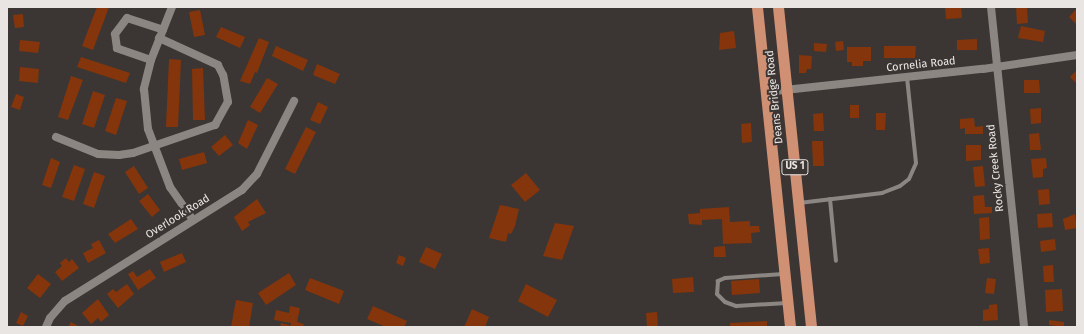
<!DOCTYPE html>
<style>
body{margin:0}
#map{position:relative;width:1084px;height:334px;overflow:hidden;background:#3b3634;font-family:"Fira Sans",sans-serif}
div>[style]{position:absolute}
.building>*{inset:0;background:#84350b}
.service>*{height:4px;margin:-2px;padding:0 2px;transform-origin:2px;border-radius:2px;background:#8c8683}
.minor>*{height:8px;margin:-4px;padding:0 4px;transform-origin:4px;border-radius:4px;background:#8c8683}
.trunk>*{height:11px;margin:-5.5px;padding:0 5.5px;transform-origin:5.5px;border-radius:5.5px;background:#d09074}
span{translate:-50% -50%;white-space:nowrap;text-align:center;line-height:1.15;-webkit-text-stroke:4px #3b3634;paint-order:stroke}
.shield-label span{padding:1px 3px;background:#3b3634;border:1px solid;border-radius:3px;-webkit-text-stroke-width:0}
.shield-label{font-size:10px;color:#e9e5e3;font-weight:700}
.street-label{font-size:11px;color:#e9e5e3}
.frame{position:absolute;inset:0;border:8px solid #e9e5e3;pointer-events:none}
</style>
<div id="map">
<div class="building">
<i style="clip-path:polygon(97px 7px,109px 7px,93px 50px,82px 46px)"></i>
<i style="clip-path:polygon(945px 7px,961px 7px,962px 18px,946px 19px)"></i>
<i style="clip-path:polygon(1016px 7px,1027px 7px,1028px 23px,1017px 24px)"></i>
<i style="clip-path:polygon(1077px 8px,1077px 25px,1069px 17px)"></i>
<i style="clip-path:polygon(200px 10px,205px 35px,194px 37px,189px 12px)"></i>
<i style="clip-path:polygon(23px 14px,24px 27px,15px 28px,13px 15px)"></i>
<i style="clip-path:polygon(1021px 26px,1045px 31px,1043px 42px,1018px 38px)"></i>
<i style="clip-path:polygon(221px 27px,245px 37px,240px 48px,216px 37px)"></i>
<i style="clip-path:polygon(734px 31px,736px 48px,719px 50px,720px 33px)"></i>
<i style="clip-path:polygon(259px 38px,269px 42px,257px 73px,255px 72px,250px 84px,240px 81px)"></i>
<i style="clip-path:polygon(977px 39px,977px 50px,957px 50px,957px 40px)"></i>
<i style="clip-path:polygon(20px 40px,40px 42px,38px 53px,19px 51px)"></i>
<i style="clip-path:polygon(843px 41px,844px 50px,836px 51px,835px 42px)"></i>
<i style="clip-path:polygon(814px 43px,827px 44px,826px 52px,814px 51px)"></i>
<i style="clip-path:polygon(276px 46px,308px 60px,303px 71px,272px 56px)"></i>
<i style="clip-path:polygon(884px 46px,916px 46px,915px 58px,884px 58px)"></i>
<i style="clip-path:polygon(847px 47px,871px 47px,871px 61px,863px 61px,863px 66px,852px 66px,852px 62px,847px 62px)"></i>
<i style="clip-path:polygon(799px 55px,812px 56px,811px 69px,807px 69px,806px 73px,799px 73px)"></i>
<i style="clip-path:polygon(81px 57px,130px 73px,126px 83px,77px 67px)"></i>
<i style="clip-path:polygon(169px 59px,181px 60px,178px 127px,166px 127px)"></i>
<i style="clip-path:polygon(317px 64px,340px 74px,335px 84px,313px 75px)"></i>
<i style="clip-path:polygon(20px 67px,39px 69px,38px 83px,19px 81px)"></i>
<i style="clip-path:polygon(203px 68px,205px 120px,193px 120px,192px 69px)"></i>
<i style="clip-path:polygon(1077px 70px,1077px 84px,1070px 77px)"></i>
<i style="clip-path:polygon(71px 76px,83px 80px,68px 120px,58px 117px)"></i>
<i style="clip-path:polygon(267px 78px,278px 84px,260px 113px,250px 107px)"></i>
<i style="clip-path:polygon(1024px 80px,1039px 80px,1040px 93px,1024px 93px)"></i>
<i style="clip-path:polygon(93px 91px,105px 95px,94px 128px,82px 124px)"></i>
<i style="clip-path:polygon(16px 94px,24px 97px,20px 110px,11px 107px)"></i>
<i style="clip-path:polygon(116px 98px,127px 101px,116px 135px,105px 131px)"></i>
<i style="clip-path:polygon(318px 102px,328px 107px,320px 124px,310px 120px)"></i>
<i style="clip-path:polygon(850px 105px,859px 105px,859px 118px,850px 118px)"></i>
<i style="clip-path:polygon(1041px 108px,1041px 123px,1031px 124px,1030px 109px)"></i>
<i style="clip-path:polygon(823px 113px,824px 131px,814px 131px,813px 114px)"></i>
<i style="clip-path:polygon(876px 113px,886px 113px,885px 130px,876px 130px)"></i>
<i style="clip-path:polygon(974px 118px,975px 127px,983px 126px,983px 134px,965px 134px,965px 128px,960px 129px,960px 119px)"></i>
<i style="clip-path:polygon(248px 120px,258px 125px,247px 149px,238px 143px)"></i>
<i style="clip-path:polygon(751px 123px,752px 142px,742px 143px,741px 124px)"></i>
<i style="clip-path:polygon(306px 127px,316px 132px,295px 174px,285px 169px)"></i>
<i style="clip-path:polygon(1039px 133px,1041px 150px,1030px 150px,1029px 134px)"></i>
<i style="clip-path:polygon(225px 135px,233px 145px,219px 156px,211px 147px)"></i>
<i style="clip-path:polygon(812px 141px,823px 141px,824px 166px,813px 166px)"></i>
<i style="clip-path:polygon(966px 145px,981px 145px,981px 160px,966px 161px)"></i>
<i style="clip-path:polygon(204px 152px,207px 163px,182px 170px,179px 159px)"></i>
<i style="clip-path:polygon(51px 158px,60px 162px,51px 188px,42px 185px)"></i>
<i style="clip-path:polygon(1046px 158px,1047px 168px,1043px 169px,1043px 177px,1033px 178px,1031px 159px)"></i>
<i style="clip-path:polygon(74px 165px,85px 169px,74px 201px,62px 197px)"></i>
<i style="clip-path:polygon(134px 166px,148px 188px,139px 194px,125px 172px)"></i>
<i style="clip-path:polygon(983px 166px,985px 186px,975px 187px,973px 167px)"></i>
<i style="clip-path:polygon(94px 172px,105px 176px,94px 208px,83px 204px)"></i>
<i style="clip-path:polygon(526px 173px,540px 190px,525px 202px,511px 185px)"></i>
<i style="clip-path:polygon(1049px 189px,1050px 204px,1039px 205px,1038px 190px)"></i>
<i style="clip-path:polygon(148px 194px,160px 210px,152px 217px,139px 201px)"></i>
<i style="clip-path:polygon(984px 195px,985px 207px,992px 207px,992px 213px,974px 214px,973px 196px)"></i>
<i style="clip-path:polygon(257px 199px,266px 213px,248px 222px,250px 225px,242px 231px,234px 217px)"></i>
<i style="clip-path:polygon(500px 205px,519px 209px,515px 226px,511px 234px,508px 233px,506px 242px,489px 238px)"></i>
<i style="clip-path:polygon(729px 207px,730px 222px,750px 221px,750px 226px,759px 226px,760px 232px,751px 233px,752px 243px,723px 244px,722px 219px,702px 220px,702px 225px,689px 224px,688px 214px,700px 213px,700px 209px)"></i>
<i style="clip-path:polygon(1052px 213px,1053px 227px,1038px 228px,1037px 214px)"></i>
<i style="clip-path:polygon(1075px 214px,1077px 228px,1065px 230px,1063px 219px)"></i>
<i style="clip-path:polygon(989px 217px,990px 239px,980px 240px,979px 218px)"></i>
<i style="clip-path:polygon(131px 219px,138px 229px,115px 243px,108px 234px)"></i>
<i style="clip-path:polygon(555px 223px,574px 226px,562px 260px,543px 256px)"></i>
<i style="clip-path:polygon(1055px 239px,1056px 250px,1041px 252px,1040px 241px)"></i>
<i style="clip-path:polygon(99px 240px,106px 253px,88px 263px,83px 253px,93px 248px,91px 244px)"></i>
<i style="clip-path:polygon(725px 246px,726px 257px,714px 257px,714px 247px)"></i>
<i style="clip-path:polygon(426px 247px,442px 254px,435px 269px,419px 262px)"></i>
<i style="clip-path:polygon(989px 248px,990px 263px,980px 264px,978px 249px)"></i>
<i style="clip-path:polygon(182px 253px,186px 262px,164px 272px,160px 262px)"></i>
<i style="clip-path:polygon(399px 255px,406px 258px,403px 266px,396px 263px)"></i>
<i style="clip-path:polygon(66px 258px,69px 262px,72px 259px,79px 268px,62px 281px,55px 272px,62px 266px,60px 263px)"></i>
<i style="clip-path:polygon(1053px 265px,1054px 282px,1044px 282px,1043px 266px)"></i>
<i style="clip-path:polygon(150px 269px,156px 278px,138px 290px,128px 274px,133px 271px,137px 277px)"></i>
<i style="clip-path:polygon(289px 273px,296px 285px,266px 305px,258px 293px)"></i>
<i style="clip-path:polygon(38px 274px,51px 284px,40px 298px,27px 288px)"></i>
<i style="clip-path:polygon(693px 277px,694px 292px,673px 293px,672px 279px)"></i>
<i style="clip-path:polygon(310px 278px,344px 291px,339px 304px,305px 290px)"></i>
<i style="clip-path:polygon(987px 278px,996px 279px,994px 294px,985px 293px)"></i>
<i style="clip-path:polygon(759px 279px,760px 293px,732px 295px,731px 281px)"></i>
<i style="clip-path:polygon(127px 284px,134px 294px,118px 308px,107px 294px,113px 289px,116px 292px)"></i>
<i style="clip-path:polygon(526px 284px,557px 300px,548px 317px,518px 301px)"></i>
<i style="clip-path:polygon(1062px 289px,1063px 311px,1046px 312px,1045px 290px)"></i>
<i style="clip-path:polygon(98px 299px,109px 315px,101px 322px,98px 318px,91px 324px,82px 313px)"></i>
<i style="clip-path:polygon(236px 300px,253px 303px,249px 327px,231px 327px)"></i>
<i style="clip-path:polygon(997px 304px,998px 320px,983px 321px,983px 310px,989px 309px,989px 305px)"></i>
<i style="clip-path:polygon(290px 306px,300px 308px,297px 322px,304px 324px,303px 327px,290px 327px,291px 323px,274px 320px,276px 310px,289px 313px)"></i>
<i style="clip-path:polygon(373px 306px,407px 321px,404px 327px,386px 327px,367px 319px)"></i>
<i style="clip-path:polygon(472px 309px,489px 317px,485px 327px,462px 327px,465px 325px)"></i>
<i style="clip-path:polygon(21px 312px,28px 316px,23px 326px,16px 323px)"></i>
<i style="clip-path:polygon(657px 312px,658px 327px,647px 327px,646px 313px)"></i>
<i style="clip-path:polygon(1049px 320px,1064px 322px,1064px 327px,1049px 325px)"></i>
<i style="clip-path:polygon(767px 321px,767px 327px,730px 327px,730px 323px)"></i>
<i style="clip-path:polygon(71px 322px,80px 327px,68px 327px)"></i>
<i style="clip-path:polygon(281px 323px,289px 325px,289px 327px,280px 327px)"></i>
</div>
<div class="service">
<i style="left:830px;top:199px;width:62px;rotate:84.5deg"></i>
<i style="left:799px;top:203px;width:84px;rotate:-6.9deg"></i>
<i style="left:882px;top:193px;width:19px;rotate:-21deg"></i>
<i style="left:900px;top:186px;width:11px;rotate:-38deg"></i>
<i style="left:909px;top:179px;width:17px;rotate:-66deg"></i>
<i style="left:916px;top:163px;width:85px;rotate:-96deg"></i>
<i style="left:783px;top:274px;width:58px;rotate:176.1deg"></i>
<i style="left:725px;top:278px;width:8px;rotate:157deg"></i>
<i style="left:718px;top:281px;width:13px;rotate:94deg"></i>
<i style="left:717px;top:294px;width:11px;rotate:45deg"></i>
<i style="left:725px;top:302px;width:12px;rotate:20deg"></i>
<i style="left:736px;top:306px;width:51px;rotate:-3.4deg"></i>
</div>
<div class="minor">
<i style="left:172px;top:7px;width:57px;rotate:111.6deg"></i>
<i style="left:151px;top:60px;width:30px;rotate:104deg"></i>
<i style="left:144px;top:89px;width:40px;rotate:84.3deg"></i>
<i style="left:148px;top:129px;width:62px;rotate:69.2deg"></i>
<i style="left:170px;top:187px;width:40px;rotate:55.1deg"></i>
<i style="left:991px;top:7px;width:322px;rotate:84.1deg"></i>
<i style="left:151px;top:60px;width:36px;rotate:-161deg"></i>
<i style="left:117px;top:48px;width:14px;rotate:-98deg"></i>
<i style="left:115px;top:34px;width:20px;rotate:-53deg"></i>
<i style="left:127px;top:18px;width:38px;rotate:18deg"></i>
<i style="left:766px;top:92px;width:218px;rotate:-6.1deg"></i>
<i style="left:983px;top:69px;width:95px;rotate:-8.5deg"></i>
<i style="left:56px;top:137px;width:45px;rotate:22deg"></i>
<i style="left:98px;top:154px;width:21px;rotate:3deg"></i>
<i style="left:119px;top:155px;width:14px;rotate:-8deg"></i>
<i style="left:133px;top:153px;width:87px;rotate:-18.9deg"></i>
<i style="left:215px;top:125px;width:26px;rotate:-61deg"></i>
<i style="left:228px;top:102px;width:27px;rotate:-100deg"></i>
<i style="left:223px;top:75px;width:11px;rotate:-117deg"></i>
<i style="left:218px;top:65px;width:65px;rotate:-155.4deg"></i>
<i style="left:46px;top:327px;width:10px;rotate:-66deg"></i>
<i style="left:50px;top:318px;width:23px;rotate:-49deg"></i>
<i style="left:65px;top:301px;width:209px;rotate:-32.1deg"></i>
<i style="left:242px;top:190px;width:22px;rotate:-47deg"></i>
<i style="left:257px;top:174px;width:82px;rotate:-63.1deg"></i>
</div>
<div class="trunk">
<i style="left:757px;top:7px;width:322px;rotate:84.1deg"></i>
<i style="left:778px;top:7px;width:322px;rotate:84.1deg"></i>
</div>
<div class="shield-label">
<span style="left:795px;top:167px">US 1</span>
</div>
<div class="street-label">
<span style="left:921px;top:65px;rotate:-6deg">Cornelia Road</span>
<span style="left:775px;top:97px;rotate:-96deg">Deans Bridge Road</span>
<span style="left:996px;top:168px;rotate:-96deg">Rocky Creek Road</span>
<span style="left:178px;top:217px;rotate:-32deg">Overlook Road</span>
</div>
<div class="frame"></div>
</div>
